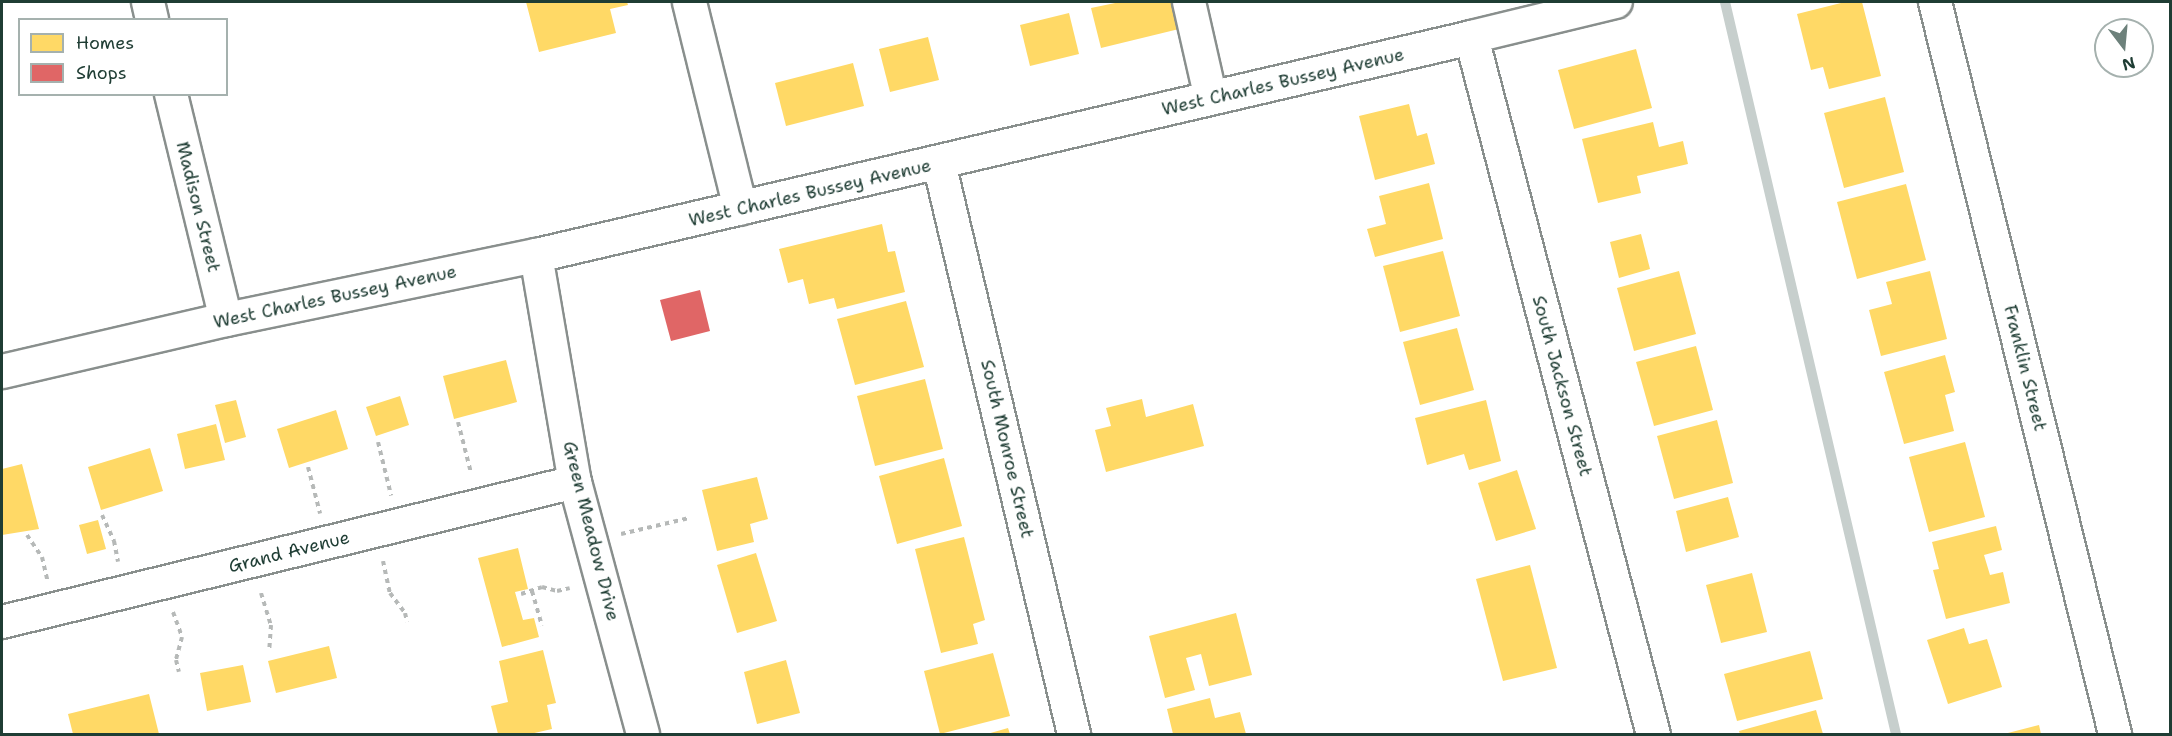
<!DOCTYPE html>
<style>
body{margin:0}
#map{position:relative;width:2172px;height:736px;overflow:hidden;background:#fff;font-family:"Shantell Sans",sans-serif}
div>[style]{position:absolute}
.homes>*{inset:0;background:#ffd966}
.shops>*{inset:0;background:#e06666}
.stream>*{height:10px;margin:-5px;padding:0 5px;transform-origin:5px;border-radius:5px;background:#c7cfcd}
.path>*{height:4px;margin-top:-2px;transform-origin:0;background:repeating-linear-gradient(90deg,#b6b9b8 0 4.5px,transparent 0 9px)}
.roads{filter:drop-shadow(2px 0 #898f8d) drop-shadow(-2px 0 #898f8d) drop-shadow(0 2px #898f8d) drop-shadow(0 -2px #898f8d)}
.minor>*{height:32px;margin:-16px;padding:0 16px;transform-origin:16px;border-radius:16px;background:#fff}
.tertiary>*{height:33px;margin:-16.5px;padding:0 16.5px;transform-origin:16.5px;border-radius:16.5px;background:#fff}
span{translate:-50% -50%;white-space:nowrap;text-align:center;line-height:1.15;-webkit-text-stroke:6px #fff;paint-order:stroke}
.street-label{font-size:18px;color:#1f3d34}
.frame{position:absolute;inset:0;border:3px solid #1f3d34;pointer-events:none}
.legend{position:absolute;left:18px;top:18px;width:210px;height:78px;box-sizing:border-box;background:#fff;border:2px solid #a5b1ae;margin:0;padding:8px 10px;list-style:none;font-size:18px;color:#1f3d34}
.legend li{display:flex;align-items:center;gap:12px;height:30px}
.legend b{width:30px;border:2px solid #a5b1ae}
.north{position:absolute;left:2094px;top:18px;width:60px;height:60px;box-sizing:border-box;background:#fff;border:2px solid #a5b1ae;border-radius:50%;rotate:164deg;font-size:16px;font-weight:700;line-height:24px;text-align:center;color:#1f3d34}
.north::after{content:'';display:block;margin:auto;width:21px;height:27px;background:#6d817b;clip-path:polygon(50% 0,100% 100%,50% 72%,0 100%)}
</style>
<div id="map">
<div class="homes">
<i style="clip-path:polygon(526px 2px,627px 2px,628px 5px,610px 9px,616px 33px,539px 52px)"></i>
<i style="clip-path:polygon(1120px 2px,1172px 2px,1179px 29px,1101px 48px,1091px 8px)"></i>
<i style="clip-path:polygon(1845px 2px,1862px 2px,1881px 76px,1829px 89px,1823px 67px,1811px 70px,1797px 14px)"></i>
<i style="clip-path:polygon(1069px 13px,1079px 54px,1030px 66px,1020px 25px)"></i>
<i style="clip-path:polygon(928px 37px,939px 80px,890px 92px,879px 49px)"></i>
<i style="clip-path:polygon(1636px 49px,1652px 108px,1574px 129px,1558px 70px)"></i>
<i style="clip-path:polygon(853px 63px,864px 106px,786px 126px,775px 83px)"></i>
<i style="clip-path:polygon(1885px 97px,1904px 172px,1844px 188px,1824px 113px)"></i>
<i style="clip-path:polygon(1409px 104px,1417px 136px,1427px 133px,1435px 164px,1375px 180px,1359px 116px)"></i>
<i style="clip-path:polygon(1653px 122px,1659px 147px,1683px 141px,1688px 164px,1637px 176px,1641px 193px,1598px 203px,1582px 139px)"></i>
<i style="clip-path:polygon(1429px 183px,1443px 239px,1375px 257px,1367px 229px,1386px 224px,1379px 196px)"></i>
<i style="clip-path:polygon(1906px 184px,1926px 260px,1857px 279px,1837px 202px)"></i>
<i style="clip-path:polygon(882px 224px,888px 252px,895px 251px,905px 292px,837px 309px,834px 298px,809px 304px,803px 279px,788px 283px,779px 249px)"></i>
<i style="clip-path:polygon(1641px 234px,1650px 269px,1619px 278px,1610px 242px)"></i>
<i style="clip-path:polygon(1443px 251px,1460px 316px,1400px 332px,1383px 266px)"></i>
<i style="clip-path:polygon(1679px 271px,1696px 334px,1634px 351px,1617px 288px)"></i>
<i style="clip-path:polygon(1930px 271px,1947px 339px,1881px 356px,1869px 310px,1892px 304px,1886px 282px)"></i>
<i style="clip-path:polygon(906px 301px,924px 367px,855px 385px,837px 319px)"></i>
<i style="clip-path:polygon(1457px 328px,1474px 390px,1420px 405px,1403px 342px)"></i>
<i style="clip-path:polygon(1696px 346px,1713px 410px,1654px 426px,1636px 362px)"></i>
<i style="clip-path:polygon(1945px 355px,1955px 392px,1945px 395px,1954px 431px,1904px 444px,1884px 372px)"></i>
<i style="clip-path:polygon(506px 360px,517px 402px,454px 419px,443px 376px)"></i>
<i style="clip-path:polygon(925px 379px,943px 449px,875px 466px,857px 396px)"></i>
<i style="clip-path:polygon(400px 396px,409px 425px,376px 436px,366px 407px)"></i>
<i style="clip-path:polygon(1142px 399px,1146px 417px,1193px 404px,1204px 446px,1106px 472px,1095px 430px,1111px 426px,1106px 408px)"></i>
<i style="clip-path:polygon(236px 400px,246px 437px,225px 443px,215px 405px)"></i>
<i style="clip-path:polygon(1486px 400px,1501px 461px,1469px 470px,1464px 454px,1427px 465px,1415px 418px)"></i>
<i style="clip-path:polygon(336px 410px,348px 449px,289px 468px,277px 429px)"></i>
<i style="clip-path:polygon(1717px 420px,1733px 483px,1674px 499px,1657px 436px)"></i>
<i style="clip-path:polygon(216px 424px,225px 460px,185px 469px,177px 434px)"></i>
<i style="clip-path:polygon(1965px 442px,1985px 517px,1929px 532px,1909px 457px)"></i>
<i style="clip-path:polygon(150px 448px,163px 491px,101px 510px,88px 467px)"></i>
<i style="clip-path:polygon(944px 458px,962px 526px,897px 544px,879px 476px)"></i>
<i style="clip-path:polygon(22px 464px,39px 529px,2px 535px,2px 469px)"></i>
<i style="clip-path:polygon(1517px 470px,1536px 529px,1496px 541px,1478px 483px)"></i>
<i style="clip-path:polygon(757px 477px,768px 519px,750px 524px,754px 542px,717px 551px,702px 490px)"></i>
<i style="clip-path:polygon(1728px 497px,1739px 537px,1686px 552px,1676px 511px)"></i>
<i style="clip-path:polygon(98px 520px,106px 549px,87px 554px,79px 525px)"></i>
<i style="clip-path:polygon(1996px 526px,2002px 550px,1984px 555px,1990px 575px,2003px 572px,2010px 603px,1946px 619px,1933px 570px,1939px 569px,1932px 542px)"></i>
<i style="clip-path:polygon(964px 537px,985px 620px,973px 624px,978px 644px,941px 653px,915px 549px)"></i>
<i style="clip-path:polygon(518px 548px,528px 589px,515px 592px,523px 620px,534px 618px,539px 637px,502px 647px,478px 558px)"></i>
<i style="clip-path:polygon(756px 553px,777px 621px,737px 633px,717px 565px)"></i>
<i style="clip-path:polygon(1530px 565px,1557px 668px,1503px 681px,1476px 579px)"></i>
<i style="clip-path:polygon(1752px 573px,1767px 632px,1721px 643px,1706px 585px)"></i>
<i style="clip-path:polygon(1236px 613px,1252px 675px,1209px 686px,1201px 654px,1186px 658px,1195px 690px,1165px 698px,1149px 636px)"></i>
<i style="clip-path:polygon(1964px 628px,1969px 644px,1987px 639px,2002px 687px,1948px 704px,1927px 640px)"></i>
<i style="clip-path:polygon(329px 646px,337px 678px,276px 693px,268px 661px)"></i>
<i style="clip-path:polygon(543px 650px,556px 703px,547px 705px,552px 729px,530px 734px,498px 734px,491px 706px,508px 702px,499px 661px)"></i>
<i style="clip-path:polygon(1810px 651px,1823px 699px,1737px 721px,1724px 674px)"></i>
<i style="clip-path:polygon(993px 653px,1010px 716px,940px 734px,924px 671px)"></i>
<i style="clip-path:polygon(786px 660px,800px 713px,757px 724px,744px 672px)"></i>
<i style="clip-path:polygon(243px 665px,251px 702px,207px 711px,200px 673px)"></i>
<i style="clip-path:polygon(149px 694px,159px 734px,73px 734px,68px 714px)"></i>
<i style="clip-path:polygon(1210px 698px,1215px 718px,1240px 712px,1246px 734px,1173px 734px,1167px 709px)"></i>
<i style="clip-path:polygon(1816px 710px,1823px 734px,1740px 734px,1739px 731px)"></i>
<i style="clip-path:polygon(2039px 725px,2041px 734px,2004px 734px)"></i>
<i style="clip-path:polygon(1008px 728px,1010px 734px,987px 734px)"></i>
</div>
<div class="shops">
<i style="clip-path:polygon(700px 290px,710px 331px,671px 341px,660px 300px)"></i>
</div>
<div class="stream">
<i style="left:1725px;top:2px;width:752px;rotate:76.85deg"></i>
</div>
<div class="path">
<i style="left:458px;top:422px;width:53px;rotate:75.7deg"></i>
<i style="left:378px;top:442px;width:55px;rotate:76.2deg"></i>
<i style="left:308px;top:467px;width:48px;rotate:75.4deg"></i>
<i style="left:102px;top:515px;width:29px;rotate:65deg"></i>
<i style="left:114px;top:541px;width:21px;rotate:79deg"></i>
<i style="left:621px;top:534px;width:70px;rotate:-13.2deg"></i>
<i style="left:27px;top:535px;width:27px;rotate:56deg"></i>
<i style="left:42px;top:557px;width:23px;rotate:77deg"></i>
<i style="left:383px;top:561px;width:33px;rotate:78deg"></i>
<i style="left:390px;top:593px;width:25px;rotate:53deg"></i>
<i style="left:405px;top:613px;width:9px;rotate:77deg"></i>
<i style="left:532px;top:591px;width:36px;rotate:74deg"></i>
<i style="left:261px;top:593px;width:34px;rotate:73deg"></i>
<i style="left:271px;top:625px;width:27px;rotate:94deg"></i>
<i style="left:521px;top:594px;width:22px;rotate:-18deg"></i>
<i style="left:542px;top:587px;width:16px;rotate:15deg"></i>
<i style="left:557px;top:591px;width:13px;rotate:-13deg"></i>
<i style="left:173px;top:612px;width:27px;rotate:70deg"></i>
<i style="left:182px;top:637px;width:24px;rotate:105deg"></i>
<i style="left:176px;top:660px;width:12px;rotate:76deg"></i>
</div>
<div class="roads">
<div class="minor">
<i style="left:148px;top:2px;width:18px;rotate:77deg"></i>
<i style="left:1189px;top:2px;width:99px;rotate:77.2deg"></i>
<i style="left:1935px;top:2px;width:754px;rotate:76.18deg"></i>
<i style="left:1471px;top:37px;width:149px;rotate:-13.6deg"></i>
<i style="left:171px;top:94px;width:232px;rotate:76.3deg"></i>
<i style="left:939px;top:163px;width:587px;rotate:76.7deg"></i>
<i style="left:536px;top:255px;width:230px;rotate:80.3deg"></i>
<i style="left:575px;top:482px;width:261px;rotate:74.9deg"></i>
<i style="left:2px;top:622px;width:590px;rotate:-13.73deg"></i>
</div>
<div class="tertiary">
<i style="left:689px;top:2px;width:212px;rotate:76.1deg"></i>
<i style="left:2px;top:371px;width:230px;rotate:-13.1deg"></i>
<i style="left:226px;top:319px;width:317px;rotate:-11.7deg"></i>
<i style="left:536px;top:255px;width:960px;rotate:-13.12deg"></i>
<i style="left:1471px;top:37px;width:720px;rotate:75.37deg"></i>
</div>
</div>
<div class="street-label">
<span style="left:1283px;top:82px;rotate:-13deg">West Charles Bussey Avenue</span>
<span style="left:810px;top:193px;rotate:-13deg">West Charles Bussey Avenue</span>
<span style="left:198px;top:207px;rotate:76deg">Madison Street</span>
<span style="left:335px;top:297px;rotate:-12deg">West Charles Bussey Avenue</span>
<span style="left:2025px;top:368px;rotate:76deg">Franklin Street</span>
<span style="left:1562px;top:386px;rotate:75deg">South Jackson Street</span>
<span style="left:1007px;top:449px;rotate:77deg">South Monroe Street</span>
<span style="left:591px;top:531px;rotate:76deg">Green Meadow Drive</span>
<span style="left:289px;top:552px;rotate:-14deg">Grand Avenue</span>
</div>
<div class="frame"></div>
<ul class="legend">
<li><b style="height:16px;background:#ffd966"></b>Homes</li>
<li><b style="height:16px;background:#e06666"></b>Shops</li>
</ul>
<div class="north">N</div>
</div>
